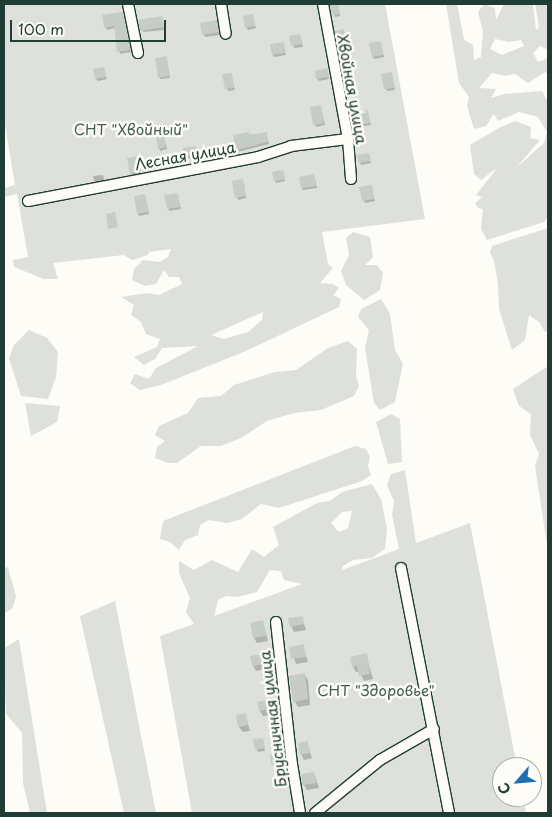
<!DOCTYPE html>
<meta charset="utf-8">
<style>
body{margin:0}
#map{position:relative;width:552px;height:817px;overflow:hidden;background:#fdfcf7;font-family:"Playpen Sans",sans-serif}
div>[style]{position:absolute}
.green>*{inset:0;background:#dde0db}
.shadow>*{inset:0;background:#0003}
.building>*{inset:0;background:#c6cdc7}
.roads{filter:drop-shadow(1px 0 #1f3d34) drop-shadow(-1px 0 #1f3d34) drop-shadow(0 1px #1f3d34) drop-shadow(0 -1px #1f3d34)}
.street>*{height:10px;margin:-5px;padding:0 5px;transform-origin:5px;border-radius:5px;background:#fdfcf7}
span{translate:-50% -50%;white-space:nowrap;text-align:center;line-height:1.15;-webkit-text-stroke:5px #fdfcf7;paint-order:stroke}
.street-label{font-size:15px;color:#1f3d34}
.park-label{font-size:15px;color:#455e55}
.frame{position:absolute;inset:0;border:5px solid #1f3d34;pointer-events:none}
.north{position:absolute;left:492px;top:757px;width:50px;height:50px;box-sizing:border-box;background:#fdfcf7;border:1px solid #a4b0a9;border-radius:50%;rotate:243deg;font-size:14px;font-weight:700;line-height:20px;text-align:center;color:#1f3d34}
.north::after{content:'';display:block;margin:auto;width:18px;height:22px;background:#1f6fb2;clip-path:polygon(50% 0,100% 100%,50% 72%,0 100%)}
.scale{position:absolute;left:10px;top:20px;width:156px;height:22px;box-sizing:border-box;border:2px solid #1f3d34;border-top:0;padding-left:6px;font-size:15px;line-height:18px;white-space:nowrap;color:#1f3d34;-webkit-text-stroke:4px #fdfcf7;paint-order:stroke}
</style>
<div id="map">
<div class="green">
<i style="clip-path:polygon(evenodd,4px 4px,385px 4px,425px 219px,322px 232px,328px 264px,333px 268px,320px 283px,333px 284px,339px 288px,333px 295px,341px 299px,339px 307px,246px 351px,161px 385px,140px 390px,130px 383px,135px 374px,149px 379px,156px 368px,198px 346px,162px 348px,155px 359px,144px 365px,134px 357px,157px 347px,160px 339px,146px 334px,141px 322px,131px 315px,134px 305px,121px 297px,147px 293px,159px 295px,182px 284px,179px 277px,169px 277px,164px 270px,156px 284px,145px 286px,132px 280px,134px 269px,143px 260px,159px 262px,168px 257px,171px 249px,149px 252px,148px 255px,132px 260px,124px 255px,53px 263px,58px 279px,44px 279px,14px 267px,13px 260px,28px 257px,17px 194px,4px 197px,4px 188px,15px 185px,4px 119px,4px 4px,263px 312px,262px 320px,248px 332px,224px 339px,211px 335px,263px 312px)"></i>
<i style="clip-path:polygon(evenodd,446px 4px,457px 4px,464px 40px,473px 45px,474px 60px,481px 57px,483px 32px,478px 12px,484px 4px,495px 8px,496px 20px,504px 4px,533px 4px,536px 30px,539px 27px,535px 4px,548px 4px,548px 50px,540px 46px,533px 53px,538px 62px,548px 58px,548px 74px,545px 72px,528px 83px,515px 74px,506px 76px,492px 73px,479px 88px,496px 89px,491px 98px,504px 94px,542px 91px,548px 102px,548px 217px,544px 222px,487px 240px,481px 229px,483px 209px,478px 208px,475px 203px,482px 197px,476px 195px,498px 167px,481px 180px,474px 174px,470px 145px,499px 128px,515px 121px,531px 127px,530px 138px,540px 140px,516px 168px,544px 143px,547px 132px,538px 117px,519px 112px,498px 121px,494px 114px,486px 126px,474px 129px,467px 106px,469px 97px,459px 83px,446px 4px,495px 39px,509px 42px,521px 40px,524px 46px,502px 55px,490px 49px,495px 39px)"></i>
<i style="clip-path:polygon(548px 228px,548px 331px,545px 332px,539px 322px,529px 315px,525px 340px,512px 350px,499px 309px,498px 283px,494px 261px,490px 253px,492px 246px)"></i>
<i style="clip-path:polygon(353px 232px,370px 237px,373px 257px,365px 265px,377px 265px,383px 273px,380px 290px,364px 300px,346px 285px,341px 271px,349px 255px,346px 238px)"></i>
<i style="clip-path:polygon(381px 299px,390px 314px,395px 350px,403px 364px,395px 402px,380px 410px,374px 403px,365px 348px,369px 330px,358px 317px,361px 309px)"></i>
<i style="clip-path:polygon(29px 330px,47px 338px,58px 352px,56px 377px,48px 399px,21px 396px,9px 358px,14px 345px)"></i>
<i style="clip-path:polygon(348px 341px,357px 349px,356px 376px,359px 386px,354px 396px,321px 410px,294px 413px,267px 421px,241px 438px,221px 446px,201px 446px,177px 463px,168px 463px,155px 458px,157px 447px,165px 441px,155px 435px,159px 426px,188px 413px,198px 398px,221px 396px,234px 385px,275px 372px,296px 370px,328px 348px)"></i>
<i style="clip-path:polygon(548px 366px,548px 551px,535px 466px,539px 454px,530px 435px,531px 414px,519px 406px,513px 389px)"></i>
<i style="clip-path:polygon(25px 403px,60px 406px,57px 422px,31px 436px)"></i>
<i style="clip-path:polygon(391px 414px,400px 419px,402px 462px,388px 464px,376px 422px)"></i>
<i style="clip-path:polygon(355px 446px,366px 449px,370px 457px,368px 466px,371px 475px,362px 481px,279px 508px,261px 504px,242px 519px,227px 523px,209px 520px,200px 525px,198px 535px,185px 540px,179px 550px,170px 542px,160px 539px,163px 521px)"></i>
<i style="clip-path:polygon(evenodd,405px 470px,416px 543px,470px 523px,517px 767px,502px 767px,502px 797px,523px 797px,526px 813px,192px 813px,160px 636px,194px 624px,186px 612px,190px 598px,179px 573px,179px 561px,194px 570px,212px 560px,238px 572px,252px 549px,264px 557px,279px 545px,273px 527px,317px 503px,330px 501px,342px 492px,372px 484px,381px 499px,387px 529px,385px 549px,372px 558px,353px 560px,343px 566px,342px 570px,399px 549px,392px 515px,394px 501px,387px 485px,391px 474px,405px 470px,352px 511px,348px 528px,339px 532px,331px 523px,342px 512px,352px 511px,405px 470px,270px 570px,281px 571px,284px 580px,302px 584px,214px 616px,218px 600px,226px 596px,238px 597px,257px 592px,270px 570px)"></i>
<i style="clip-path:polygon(8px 567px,16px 597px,12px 609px,4px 613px,4px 568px)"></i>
<i style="clip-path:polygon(115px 601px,156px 813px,124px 813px,80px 616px)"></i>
<i style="clip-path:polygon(19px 639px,47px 813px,30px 813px,23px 783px,22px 733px,6px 714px,4px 648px)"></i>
</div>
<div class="shadow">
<i style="clip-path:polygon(330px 4px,338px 4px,340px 16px,335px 17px)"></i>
<i style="clip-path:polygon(123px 15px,131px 52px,120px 54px,115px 28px,107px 30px,106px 28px)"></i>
<i style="clip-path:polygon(252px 16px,256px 28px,248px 30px,246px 27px)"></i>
<i style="clip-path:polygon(161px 18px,164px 30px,143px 32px,142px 30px)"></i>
<i style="clip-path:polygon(217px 23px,219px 35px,205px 37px,201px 24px)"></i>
<i style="clip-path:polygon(344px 33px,346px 42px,339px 43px,338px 41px)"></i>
<i style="clip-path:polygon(300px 35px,303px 47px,294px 48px,291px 37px)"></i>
<i style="clip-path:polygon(380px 43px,384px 57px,374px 59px,373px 57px)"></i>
<i style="clip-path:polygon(284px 46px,286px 55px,274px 57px,273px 55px)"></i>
<i style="clip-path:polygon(167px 60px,170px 78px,160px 79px,159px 77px)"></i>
<i style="clip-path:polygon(104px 69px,107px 79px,98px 81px,96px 79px)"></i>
<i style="clip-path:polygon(327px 70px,329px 79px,319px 81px,317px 78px)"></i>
<i style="clip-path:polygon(231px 74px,235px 90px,228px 91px,224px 75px)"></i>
<i style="clip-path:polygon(383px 75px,392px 76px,395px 90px,387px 91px)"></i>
<i style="clip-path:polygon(321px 107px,325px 125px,316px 127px,315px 124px)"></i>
<i style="clip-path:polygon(367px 111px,371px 125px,355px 128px,354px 126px)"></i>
<i style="clip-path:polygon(266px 133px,269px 144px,238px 152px,235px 136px)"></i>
<i style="clip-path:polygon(164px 137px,167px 149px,160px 151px,159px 148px)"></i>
<i style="clip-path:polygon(195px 147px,198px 157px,187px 159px,185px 156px)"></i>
<i style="clip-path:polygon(227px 149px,229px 158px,219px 160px,218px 158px)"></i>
<i style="clip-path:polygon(369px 154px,371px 163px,361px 165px,358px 156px)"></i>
<i style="clip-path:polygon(138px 160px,141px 175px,133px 176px,131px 174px)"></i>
<i style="clip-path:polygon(283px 171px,285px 181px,276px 183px,275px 181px)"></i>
<i style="clip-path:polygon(103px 175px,105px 182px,95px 183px,93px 176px)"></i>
<i style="clip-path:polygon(314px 175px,317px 188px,303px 190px,302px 188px)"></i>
<i style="clip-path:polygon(244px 183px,246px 198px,238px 200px,237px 197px)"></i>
<i style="clip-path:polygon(371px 186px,375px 201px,365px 203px,361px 188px)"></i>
<i style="clip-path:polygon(145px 196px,149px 214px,139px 216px,138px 214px)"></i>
<i style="clip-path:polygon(166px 196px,178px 197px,181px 209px,169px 211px)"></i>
<i style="clip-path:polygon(302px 617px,306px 630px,294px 632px,291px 626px)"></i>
<i style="clip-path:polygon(263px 622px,268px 641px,257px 643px,254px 638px)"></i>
<i style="clip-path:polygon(303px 646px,308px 662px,296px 664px,291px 648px)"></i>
<i style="clip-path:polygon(266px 654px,271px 668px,256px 671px,253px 665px)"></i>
<i style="clip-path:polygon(366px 655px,373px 679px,364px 681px,360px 672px,356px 672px,353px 667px)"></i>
<i style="clip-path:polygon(305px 675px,308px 680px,310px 705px,298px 707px,295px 702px)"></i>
<i style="clip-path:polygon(272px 701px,277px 714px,263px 716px,260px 711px)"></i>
<i style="clip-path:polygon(245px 714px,250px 731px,243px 732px,239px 727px)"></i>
<i style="clip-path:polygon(263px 741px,265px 751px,258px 752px,257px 750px)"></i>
<i style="clip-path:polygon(307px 743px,312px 758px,304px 760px,301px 754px)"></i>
<i style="clip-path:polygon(282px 754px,287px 768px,276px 770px,273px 765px)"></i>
<i style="clip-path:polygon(314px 773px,319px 788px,307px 790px,304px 785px)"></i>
</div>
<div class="building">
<i style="clip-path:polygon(330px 4px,338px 4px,340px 14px,332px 15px)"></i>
<i style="clip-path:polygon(123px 12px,130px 50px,117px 52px,114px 26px,104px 28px,102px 15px)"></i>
<i style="clip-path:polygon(253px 14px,255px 26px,245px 28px,243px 16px)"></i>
<i style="clip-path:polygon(162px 16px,164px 27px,140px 31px,138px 20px)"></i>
<i style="clip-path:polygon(217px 20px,219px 32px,202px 35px,200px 23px)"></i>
<i style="clip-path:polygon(344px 29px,345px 40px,337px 41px,335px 31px)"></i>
<i style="clip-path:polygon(300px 34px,302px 44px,291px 46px,289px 36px)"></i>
<i style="clip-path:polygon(381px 41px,383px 55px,372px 57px,369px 43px)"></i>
<i style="clip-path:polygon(284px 42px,285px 53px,272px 55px,270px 44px)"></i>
<i style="clip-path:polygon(167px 56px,169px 76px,158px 78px,155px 58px)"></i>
<i style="clip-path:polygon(104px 67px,106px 77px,95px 79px,93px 69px)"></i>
<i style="clip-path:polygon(327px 68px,329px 77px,316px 79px,315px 71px)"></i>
<i style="clip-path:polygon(392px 72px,394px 88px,384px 89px,381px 74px)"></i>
<i style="clip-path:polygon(232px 73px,234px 88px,225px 89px,222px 74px)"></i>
<i style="clip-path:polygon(321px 105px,324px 123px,313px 125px,310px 107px)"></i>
<i style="clip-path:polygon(368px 110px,370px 123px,353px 126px,350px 113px)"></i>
<i style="clip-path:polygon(249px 132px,249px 135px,267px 132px,268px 142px,236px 150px,233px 135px)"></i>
<i style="clip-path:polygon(164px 135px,166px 147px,158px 149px,156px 137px)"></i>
<i style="clip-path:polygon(196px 146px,197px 154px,184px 157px,183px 148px)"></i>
<i style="clip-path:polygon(227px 147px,229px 156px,216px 158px,215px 150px)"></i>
<i style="clip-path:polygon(369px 153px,371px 161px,359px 163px,357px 155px)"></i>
<i style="clip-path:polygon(138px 156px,141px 172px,130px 174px,127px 158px)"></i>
<i style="clip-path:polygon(283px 170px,285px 179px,274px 181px,272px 172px)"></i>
<i style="clip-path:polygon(314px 174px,316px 186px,301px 188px,299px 177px)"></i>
<i style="clip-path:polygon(243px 179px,246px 196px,235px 198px,232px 181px)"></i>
<i style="clip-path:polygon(372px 185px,374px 199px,362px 201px,359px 187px)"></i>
<i style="clip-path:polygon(178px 193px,180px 207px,167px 209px,164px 195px)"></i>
<i style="clip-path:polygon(145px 194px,149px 212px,137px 214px,134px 196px)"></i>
<i style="clip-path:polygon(115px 212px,118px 227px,108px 229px,106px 214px)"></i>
<i style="clip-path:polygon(303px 616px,304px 624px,290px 627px,288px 618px)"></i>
<i style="clip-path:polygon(263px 620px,266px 636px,253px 638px,250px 623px)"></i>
<i style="clip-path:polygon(304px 644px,306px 657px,291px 659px,289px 647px)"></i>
<i style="clip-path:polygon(267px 653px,269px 663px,252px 666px,250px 656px)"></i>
<i style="clip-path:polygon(367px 653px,370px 674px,359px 676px,357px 666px,352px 667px,350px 657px)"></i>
<i style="clip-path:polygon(305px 673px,308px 699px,293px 702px,289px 676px)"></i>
<i style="clip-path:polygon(273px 699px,274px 708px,259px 711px,257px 702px)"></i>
<i style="clip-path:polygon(246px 713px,248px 725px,238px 727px,236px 715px)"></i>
<i style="clip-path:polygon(263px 738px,265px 748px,255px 750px,253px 739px)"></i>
<i style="clip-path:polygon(308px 741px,310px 753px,300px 755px,298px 743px)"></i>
<i style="clip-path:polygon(283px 752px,284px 763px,271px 765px,270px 755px)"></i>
<i style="clip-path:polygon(314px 772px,316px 783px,302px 785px,301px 774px)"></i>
</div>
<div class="roads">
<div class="street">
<i style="left:128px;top:4px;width:50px;rotate:78.5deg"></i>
<i style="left:221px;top:4px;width:30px;rotate:81deg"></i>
<i style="left:323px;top:4px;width:137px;rotate:79.5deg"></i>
<i style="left:348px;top:139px;width:40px;rotate:85.7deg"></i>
<i style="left:28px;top:201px;width:234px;rotate:-10.8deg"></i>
<i style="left:258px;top:157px;width:35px;rotate:-18deg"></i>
<i style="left:291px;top:146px;width:57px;rotate:-7deg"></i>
<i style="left:401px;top:568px;width:250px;rotate:78.9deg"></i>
<i style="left:276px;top:622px;width:143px;rotate:83.6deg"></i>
<i style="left:292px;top:764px;width:50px;rotate:80.7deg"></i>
<i style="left:315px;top:813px;width:84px;rotate:-39.2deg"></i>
<i style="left:380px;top:760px;width:62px;rotate:-29.9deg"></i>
</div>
</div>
<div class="street-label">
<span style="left:353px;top:89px;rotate:80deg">Хвойная улица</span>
<span style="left:185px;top:155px;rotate:-10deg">Лесная улица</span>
<span style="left:272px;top:719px;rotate:-97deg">Брусничная улица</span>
</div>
<div class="park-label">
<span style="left:131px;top:129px">СНТ "Хвойный"</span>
<span style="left:376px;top:690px">СНТ "Здоровье"</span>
</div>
<div class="frame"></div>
<div class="north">С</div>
<div class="scale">100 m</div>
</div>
